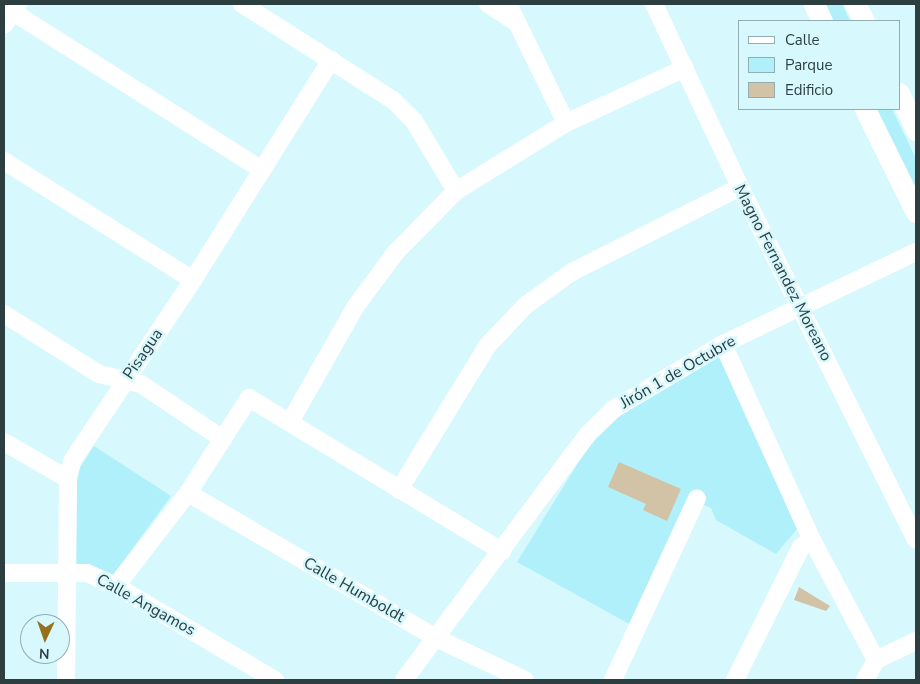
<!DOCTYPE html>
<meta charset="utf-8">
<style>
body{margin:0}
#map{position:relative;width:920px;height:684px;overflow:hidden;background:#d7f8fd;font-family:"Nunito Sans",sans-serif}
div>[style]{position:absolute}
.green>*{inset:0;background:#aff0fb}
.building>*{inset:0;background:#d3c3a6}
.minor>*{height:18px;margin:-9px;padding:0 9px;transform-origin:9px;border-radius:9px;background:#fff}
.tertiary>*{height:21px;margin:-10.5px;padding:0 10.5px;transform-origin:10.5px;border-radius:10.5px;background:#fff}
span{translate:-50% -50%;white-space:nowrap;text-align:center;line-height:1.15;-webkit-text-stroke:5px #d7f8fd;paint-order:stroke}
.street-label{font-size:16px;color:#2d3e41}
.frame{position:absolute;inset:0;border:5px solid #2d3e41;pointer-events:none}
.legend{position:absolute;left:738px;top:20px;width:162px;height:90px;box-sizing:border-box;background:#d7f8fd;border:1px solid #93aeb2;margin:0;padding:6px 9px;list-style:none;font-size:15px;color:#2d3e41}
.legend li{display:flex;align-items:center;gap:10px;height:25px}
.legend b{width:25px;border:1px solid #93aeb2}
.north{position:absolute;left:20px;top:614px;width:50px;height:50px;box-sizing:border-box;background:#d7f8fd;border:1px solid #93aeb2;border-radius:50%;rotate:183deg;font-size:14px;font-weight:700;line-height:20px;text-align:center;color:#2d3e41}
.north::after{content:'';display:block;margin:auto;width:18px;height:22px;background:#96701a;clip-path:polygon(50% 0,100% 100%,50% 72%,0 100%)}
</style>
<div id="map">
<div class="green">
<i style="clip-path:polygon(824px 4px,842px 4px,850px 21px,833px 21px)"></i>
<i style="clip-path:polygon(875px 109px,892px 109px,916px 159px,916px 194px)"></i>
<i style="clip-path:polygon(720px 354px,797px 529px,776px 554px,716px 520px,711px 508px,688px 498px,633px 626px,517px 562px,594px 437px,633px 402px)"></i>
<i style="clip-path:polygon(94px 446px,171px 496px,113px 575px,69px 564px,78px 471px)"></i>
</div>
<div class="building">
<i style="clip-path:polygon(619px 462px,681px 489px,667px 521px,643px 510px,646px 504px,608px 487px)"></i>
<i style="clip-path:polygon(799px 587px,830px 606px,826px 611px,794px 600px)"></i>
</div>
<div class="minor">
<i style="left:242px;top:4px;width:180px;rotate:32.5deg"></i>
<i style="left:394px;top:101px;width:28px;rotate:45deg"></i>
<i style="left:414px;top:121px;width:82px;rotate:59deg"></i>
<i style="left:488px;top:4px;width:33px;rotate:33deg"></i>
<i style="left:508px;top:4px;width:132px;rotate:64deg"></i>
<i style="left:654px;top:4px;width:202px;rotate:64.8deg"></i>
<i style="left:740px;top:187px;width:394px;rotate:63.5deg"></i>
<i style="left:13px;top:12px;width:295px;rotate:32.4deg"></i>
<i style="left:4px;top:25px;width:25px;rotate:-56deg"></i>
<i style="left:4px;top:161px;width:223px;rotate:32.2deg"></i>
<i style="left:4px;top:314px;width:112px;rotate:32.3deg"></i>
<i style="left:99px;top:374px;width:43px;rotate:13.4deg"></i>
<i style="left:141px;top:384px;width:99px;rotate:33.9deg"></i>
<i style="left:723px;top:344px;width:215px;rotate:65.6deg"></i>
<i style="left:812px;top:540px;width:136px;rotate:61.9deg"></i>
<i style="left:290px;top:422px;width:133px;rotate:-60.4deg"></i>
<i style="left:356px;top:306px;width:67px;rotate:-53.5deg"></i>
<i style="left:396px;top:252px;width:86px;rotate:-45.5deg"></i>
<i style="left:456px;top:191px;width:129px;rotate:-31.7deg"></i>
<i style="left:566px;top:123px;width:131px;rotate:-24.8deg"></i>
<i style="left:4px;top:442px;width:74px;rotate:30deg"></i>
<i style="left:399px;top:490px;width:170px;rotate:-58.5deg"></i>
<i style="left:488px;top:345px;width:55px;rotate:-46.5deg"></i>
<i style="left:526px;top:305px;width:57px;rotate:-35.7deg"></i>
<i style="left:572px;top:272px;width:188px;rotate:-26.8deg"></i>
<i style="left:188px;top:493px;width:287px;rotate:30.3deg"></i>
<i style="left:436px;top:638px;width:98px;rotate:25.3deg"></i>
<i style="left:4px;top:573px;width:83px"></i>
<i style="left:87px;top:573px;width:32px;rotate:24deg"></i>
<i style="left:116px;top:586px;width:185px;rotate:30.6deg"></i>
<i style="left:116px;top:586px;width:118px;rotate:-52.3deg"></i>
<i style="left:188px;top:493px;width:113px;rotate:-57.3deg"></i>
<i style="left:249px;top:398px;width:296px;rotate:31.2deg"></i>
<i style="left:876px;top:660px;width:44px;rotate:-25.4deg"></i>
<i style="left:66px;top:680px;width:201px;rotate:-89.4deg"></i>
<i style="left:68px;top:479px;width:18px;rotate:-77deg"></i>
<i style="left:72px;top:461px;width:218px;rotate:-56.2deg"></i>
<i style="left:193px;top:280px;width:260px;rotate:-57.9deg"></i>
<i style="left:404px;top:680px;width:307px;rotate:-53.2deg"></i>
<i style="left:588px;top:434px;width:36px;rotate:-44deg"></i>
<i style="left:614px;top:409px;width:127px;rotate:-30.8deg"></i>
<i style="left:723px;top:344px;width:214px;rotate:-25.5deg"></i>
<i style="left:613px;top:680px;width:200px;rotate:-65.2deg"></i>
<i style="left:735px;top:680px;width:148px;rotate:-63.6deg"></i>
<i style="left:801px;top:547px;width:13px;rotate:-32deg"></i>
<i style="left:865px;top:680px;width:23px;rotate:-61deg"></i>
</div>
<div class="tertiary">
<i style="left:814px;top:4px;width:19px;rotate:65deg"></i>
<i style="left:855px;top:4px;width:19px;rotate:62deg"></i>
<i style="left:899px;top:93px;width:41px;rotate:65.3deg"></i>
<i style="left:865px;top:109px;width:115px;rotate:63.7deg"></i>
</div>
<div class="street-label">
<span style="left:783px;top:273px;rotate:63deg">Magno Fernandez Moreano</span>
<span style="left:143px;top:354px;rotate:-56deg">Pisagua</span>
<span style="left:678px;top:372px;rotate:-30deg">Jirón 1 de Octubre</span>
<span style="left:354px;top:590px;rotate:30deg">Calle Humboldt</span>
<span style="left:146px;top:605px;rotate:29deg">Calle Angamos</span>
</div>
<div class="frame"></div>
<ul class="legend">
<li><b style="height:6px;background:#fff"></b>Calle</li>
<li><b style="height:14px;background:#aff0fb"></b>Parque</li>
<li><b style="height:14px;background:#d3c3a6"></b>Edificio</li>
</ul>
<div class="north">N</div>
</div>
